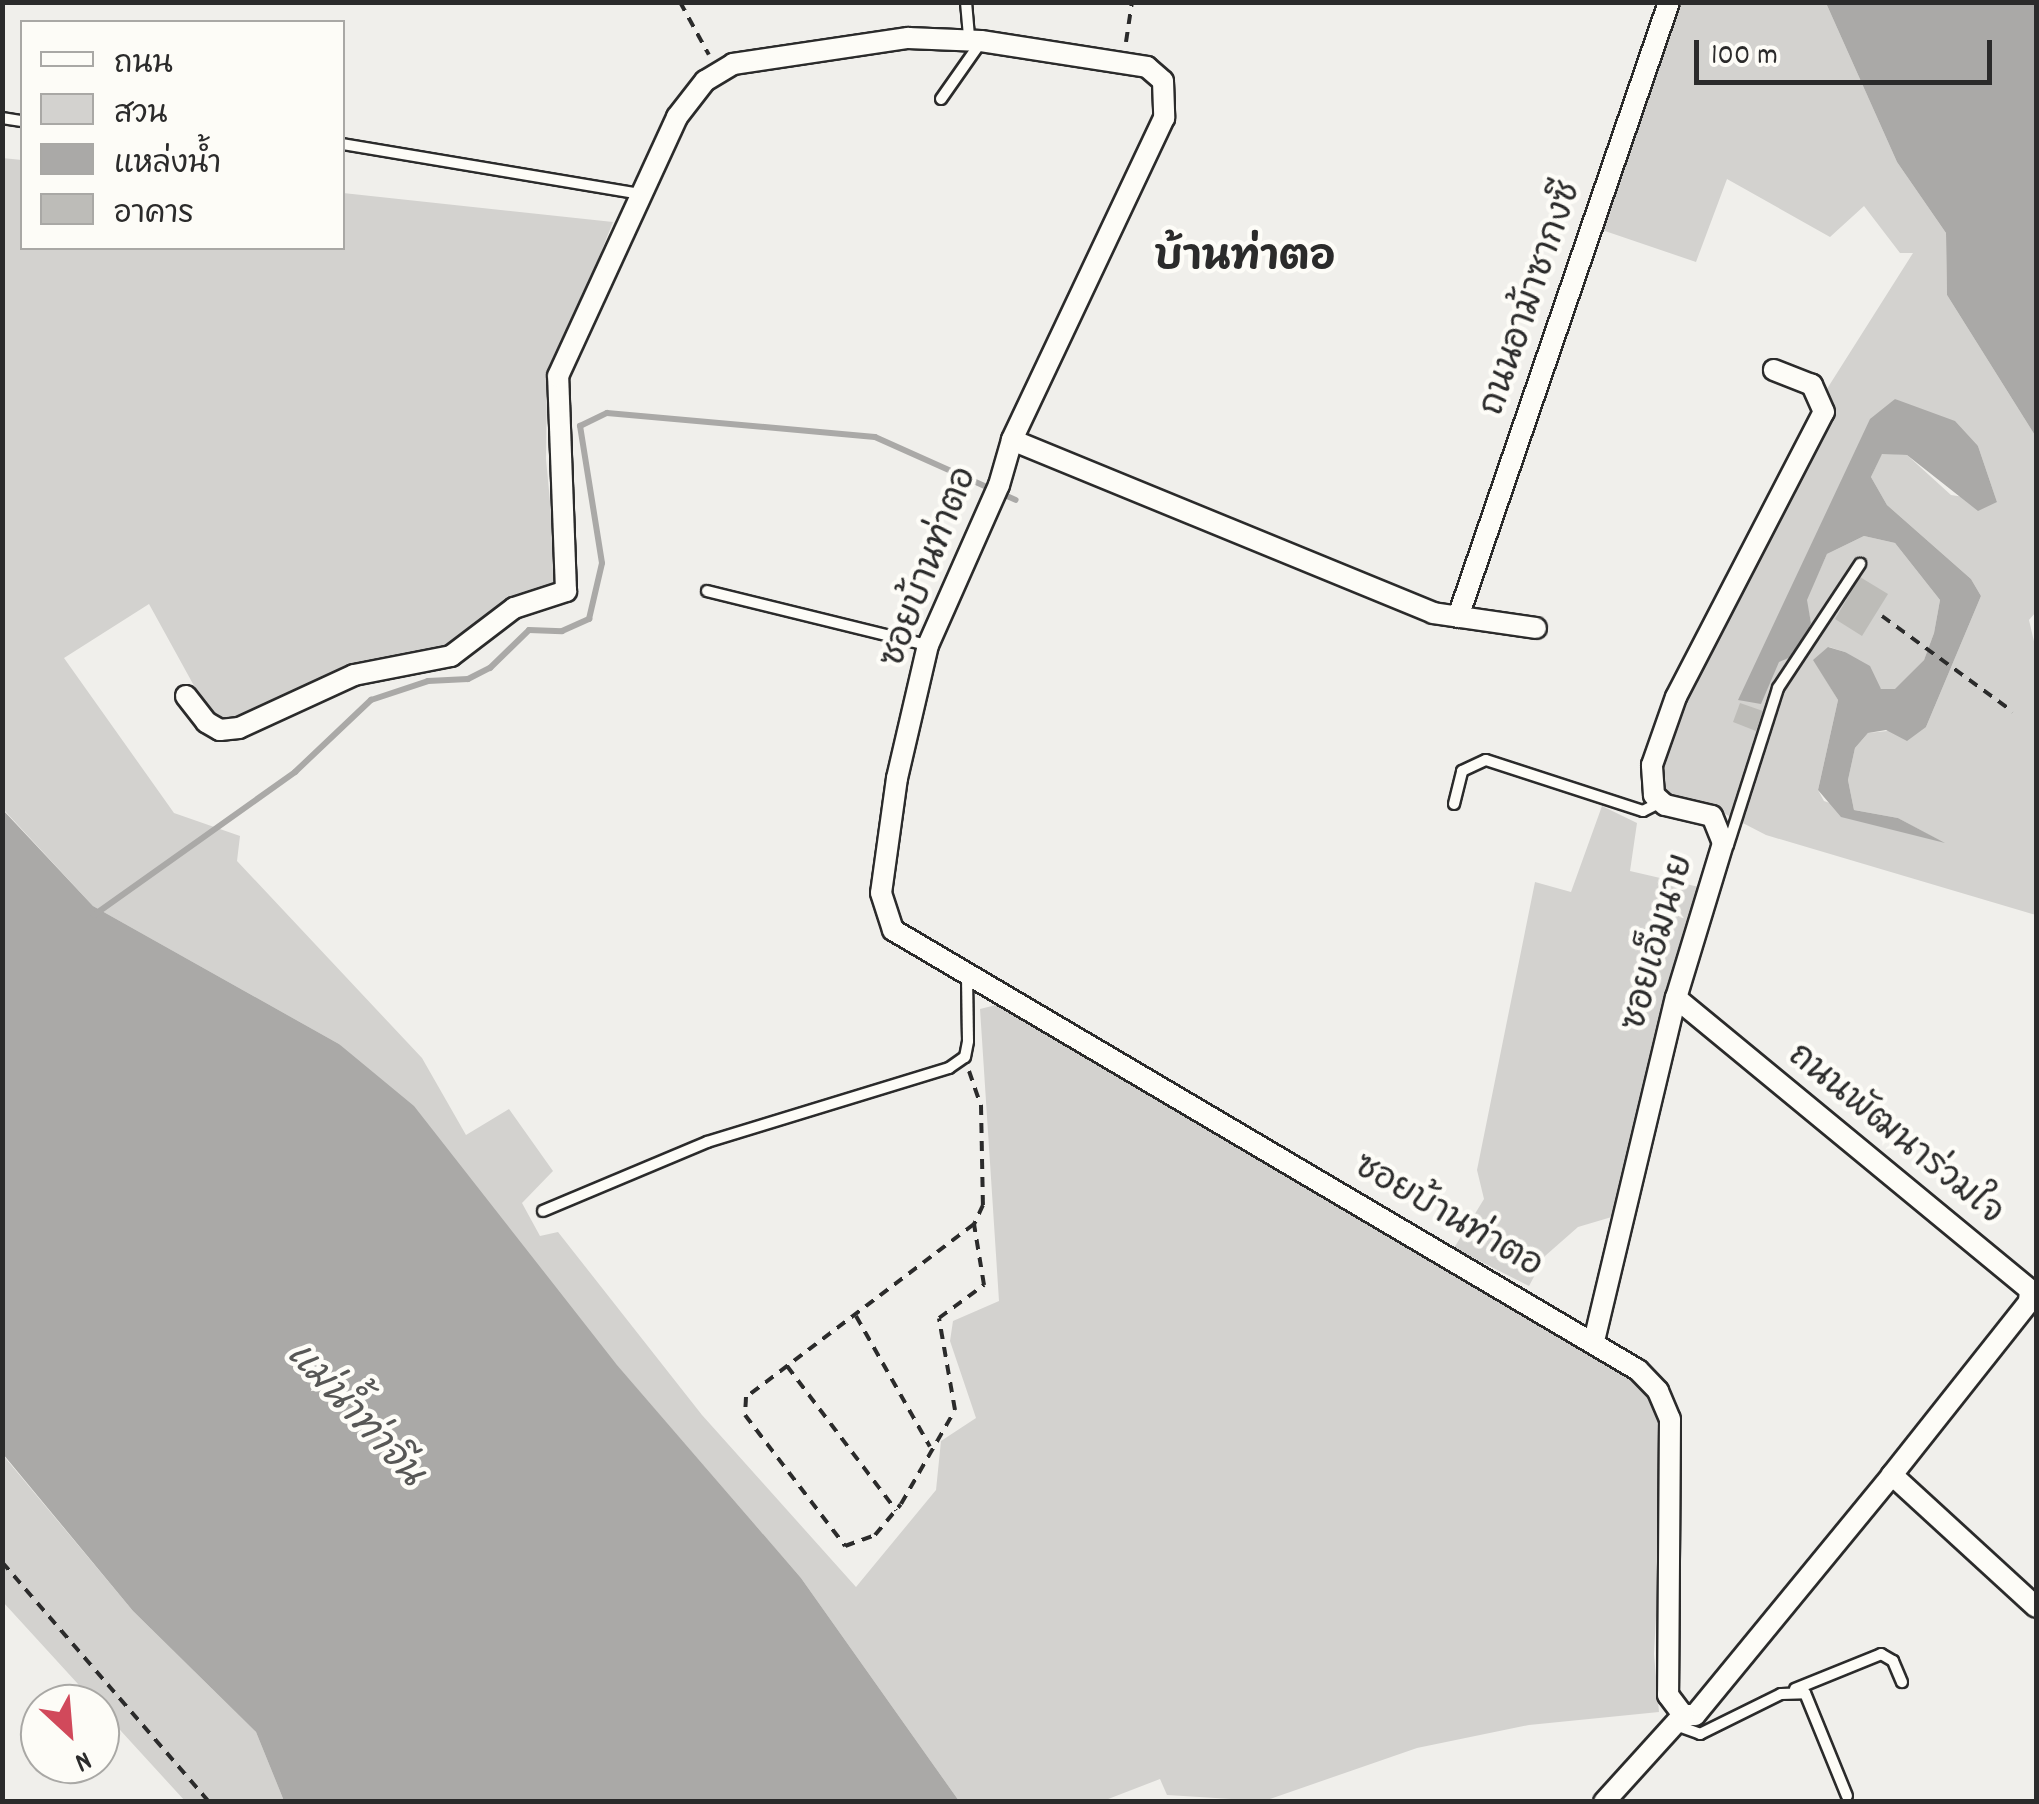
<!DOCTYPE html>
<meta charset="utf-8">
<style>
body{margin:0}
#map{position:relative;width:2039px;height:1804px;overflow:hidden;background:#f0efeb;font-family:Dekko,"Playpen Sans Thai",sans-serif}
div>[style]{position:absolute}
.green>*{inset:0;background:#d3d2cf}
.water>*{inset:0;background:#aaa9a7}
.stream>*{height:6px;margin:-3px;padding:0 3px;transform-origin:3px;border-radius:3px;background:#aaa9a7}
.building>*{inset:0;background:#bdbcb8}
.path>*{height:4px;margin-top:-2px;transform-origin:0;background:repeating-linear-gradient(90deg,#2b2b2b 0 10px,transparent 0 18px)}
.roads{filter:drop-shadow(2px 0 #2b2b2b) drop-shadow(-2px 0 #2b2b2b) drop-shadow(0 2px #2b2b2b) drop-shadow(0 -2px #2b2b2b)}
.service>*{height:10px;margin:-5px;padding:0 5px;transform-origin:5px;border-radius:5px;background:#fdfcf7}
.minor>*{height:20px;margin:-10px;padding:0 10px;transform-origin:10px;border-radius:10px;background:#fdfcf7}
span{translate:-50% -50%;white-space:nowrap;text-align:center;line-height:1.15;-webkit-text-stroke:9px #fdfcf7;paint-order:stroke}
.street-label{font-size:35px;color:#2b2b2b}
.water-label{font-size:38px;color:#575756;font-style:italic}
.quarter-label{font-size:40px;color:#2b2b2b;font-weight:700}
.frame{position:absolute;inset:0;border:5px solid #2b2b2b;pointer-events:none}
.legend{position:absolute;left:20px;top:20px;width:325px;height:230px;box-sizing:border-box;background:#fdfcf7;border:2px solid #a9a8a5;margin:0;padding:12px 18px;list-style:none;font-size:30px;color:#2b2b2b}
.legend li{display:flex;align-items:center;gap:20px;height:50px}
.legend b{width:50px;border:2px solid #a9a8a5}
.north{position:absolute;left:20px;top:1684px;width:100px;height:100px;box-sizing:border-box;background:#fdfcf7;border:2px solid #a9a8a5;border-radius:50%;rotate:154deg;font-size:28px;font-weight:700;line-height:40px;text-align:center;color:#2b2b2b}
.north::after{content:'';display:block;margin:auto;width:35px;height:45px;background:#d1495b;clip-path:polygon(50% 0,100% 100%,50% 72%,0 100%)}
.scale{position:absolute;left:1694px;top:40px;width:298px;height:45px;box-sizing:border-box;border:5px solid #2b2b2b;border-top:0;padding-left:12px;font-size:30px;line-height:35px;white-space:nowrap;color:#2b2b2b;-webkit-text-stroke:8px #fdfcf7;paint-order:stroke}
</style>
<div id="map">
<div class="green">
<i style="clip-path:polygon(evenodd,1680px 3px,1826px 3px,1897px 162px,1946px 233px,1947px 295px,2036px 437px,2036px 612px,2029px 620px,2036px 650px,2036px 915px,1766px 835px,1706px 804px,1646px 801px,1679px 665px,1754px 534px,1806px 422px,1913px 253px,1900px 253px,1864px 206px,1830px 237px,1727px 179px,1696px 262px,1602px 230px,1680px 3px,1895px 399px,1978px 446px,1997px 502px,1951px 495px,1907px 455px,1882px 453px,1871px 477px,1887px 505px,1971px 579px,1981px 596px,1926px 727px,1868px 733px,1855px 748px,1848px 780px,1854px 810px,1898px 818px,1942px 842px,1824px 801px,1818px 790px,1838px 700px,1814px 660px,1829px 647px,1845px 652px,1881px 689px,1895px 690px,1924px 660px,1934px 633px,1940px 600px,1895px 543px,1864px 536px,1827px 554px,1806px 600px,1811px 623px,1798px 654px,1779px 661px,1739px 700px,1895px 399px)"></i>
<i style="clip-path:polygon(2px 158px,22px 160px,22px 248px,342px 248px,343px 193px,613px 222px,547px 387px,546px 459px,558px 586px,533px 592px,444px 647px,358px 662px,227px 725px,209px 713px,149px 604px,64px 658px,174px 813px,240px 836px,237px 861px,422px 1058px,466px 1135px,509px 1109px,553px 1171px,522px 1203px,540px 1236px,558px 1232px,702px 1415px,856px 1587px,936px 1490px,941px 1441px,976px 1418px,950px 1341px,953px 1321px,999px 1301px,980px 1009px,996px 1005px,1644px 1381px,1661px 1410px,1665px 1444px,1654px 1654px,1659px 1712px,1529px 1725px,1417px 1748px,1264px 1801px,1167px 1795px,1160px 1779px,1103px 1801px,959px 1801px,801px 1578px,339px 1044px,93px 906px,3px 809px)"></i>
<i style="clip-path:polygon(1602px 806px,1637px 823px,1630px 871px,1699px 887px,1615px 1216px,1578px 1227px,1545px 1256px,1529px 1286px,1454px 1248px,1484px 1199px,1477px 1170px,1535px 882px,1571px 892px)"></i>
<i style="clip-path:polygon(2px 1454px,133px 1611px,256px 1732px,284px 1801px,185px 1801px,3px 1602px)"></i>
</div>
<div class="water">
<i style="clip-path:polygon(1826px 3px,2036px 3px,2036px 437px,1947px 295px,1946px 233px,1897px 162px)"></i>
<i style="clip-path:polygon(1895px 399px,1955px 421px,1978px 446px,1997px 502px,1978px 511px,1907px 455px,1882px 454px,1871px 477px,1887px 505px,1971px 579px,1981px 596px,1926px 727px,1907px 741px,1886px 730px,1868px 733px,1855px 748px,1848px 780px,1854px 810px,1898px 818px,1945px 843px,1841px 817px,1818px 790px,1838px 700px,1813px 660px,1828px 647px,1845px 652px,1870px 666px,1881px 689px,1895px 689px,1924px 660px,1934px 633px,1940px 600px,1895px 543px,1864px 536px,1827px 554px,1807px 600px,1811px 623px,1798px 654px,1779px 662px,1761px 704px,1738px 700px,1870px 419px)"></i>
<i style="clip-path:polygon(2px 809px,93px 906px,339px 1044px,414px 1106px,617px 1365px,801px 1578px,959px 1801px,284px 1801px,256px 1732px,133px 1611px,3px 1454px)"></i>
</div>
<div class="stream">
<i style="left:94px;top:915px;width:247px;rotate:-35.4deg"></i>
<i style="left:295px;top:772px;width:105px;rotate:-43.5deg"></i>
<i style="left:371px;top:700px;width:60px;rotate:-18.4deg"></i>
<i style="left:428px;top:681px;width:40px;rotate:-2.9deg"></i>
<i style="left:468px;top:679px;width:25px;rotate:-27deg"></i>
<i style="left:490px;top:668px;width:54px;rotate:-44.3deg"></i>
<i style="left:529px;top:630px;width:33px;rotate:2deg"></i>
<i style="left:562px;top:631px;width:30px;rotate:-24deg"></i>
<i style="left:589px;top:619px;width:57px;rotate:-76.9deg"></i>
<i style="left:602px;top:563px;width:139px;rotate:-99.1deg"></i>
<i style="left:580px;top:426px;width:30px;rotate:-26deg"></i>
<i style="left:607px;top:413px;width:269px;rotate:5.1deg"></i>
<i style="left:875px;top:437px;width:154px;rotate:24.1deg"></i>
</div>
<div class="building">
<i style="clip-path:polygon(1860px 577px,1888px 594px,1862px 636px,1835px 619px)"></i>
<i style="clip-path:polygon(1740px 703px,1763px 711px,1756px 731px,1733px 722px)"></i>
</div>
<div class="path">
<i style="left:680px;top:2px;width:60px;rotate:61.3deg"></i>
<i style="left:1126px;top:42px;width:40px;rotate:-81.5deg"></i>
<i style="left:1882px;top:616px;width:162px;rotate:36.2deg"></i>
<i style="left:969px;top:1071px;width:36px;rotate:71deg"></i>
<i style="left:981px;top:1105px;width:100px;rotate:88.9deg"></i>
<i style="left:983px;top:1205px;width:21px;rotate:115deg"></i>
<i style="left:974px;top:1224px;width:286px;rotate:142.8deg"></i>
<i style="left:746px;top:1397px;width:18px;rotate:93deg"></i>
<i style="left:745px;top:1415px;width:165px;rotate:52.6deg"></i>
<i style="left:845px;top:1546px;width:32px;rotate:-20deg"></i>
<i style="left:875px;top:1535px;width:40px;rotate:-50deg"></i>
<i style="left:901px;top:1504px;width:108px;rotate:-60.1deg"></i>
<i style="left:955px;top:1410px;width:93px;rotate:-99.9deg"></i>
<i style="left:939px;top:1318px;width:56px;rotate:-36.3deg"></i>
<i style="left:984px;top:1285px;width:62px;rotate:-99.3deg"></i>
<i style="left:856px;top:1316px;width:150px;rotate:60.5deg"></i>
<i style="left:787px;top:1366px;width:181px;rotate:52.9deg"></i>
<i style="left:2px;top:1562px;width:317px;rotate:49.2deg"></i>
</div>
<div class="roads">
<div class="service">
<i style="left:966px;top:2px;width:38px;rotate:85deg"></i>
<i style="left:941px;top:99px;width:70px;rotate:-54.9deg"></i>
<i style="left:2px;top:118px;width:20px;rotate:9deg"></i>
<i style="left:342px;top:144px;width:303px;rotate:9.5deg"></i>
<i style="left:707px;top:591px;width:227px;rotate:13.8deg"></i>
<i style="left:1454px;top:804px;width:34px;rotate:-76deg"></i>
<i style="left:1462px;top:771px;width:26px;rotate:-25deg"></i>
<i style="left:1486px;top:760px;width:165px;rotate:18deg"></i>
<i style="left:1643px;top:811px;width:20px;rotate:-27deg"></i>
<i style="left:1728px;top:845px;width:165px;rotate:-72.3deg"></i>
<i style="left:1778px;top:688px;width:149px;rotate:-56.5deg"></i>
<i style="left:543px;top:1211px;width:178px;rotate:-22.8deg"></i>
<i style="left:707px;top:1142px;width:253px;rotate:-17deg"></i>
<i style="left:949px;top:1068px;width:19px;rotate:-35deg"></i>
<i style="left:965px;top:1057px;width:16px;rotate:-79deg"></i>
<i style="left:968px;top:1041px;width:63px;rotate:-90.9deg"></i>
<i style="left:1795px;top:1689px;width:93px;rotate:-22.1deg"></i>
<i style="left:1881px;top:1654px;width:14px;rotate:30deg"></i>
<i style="left:1893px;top:1661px;width:23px;rotate:67deg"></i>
<i style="left:1673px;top:1724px;width:29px;rotate:20deg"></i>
<i style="left:1700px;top:1734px;width:90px;rotate:-26.3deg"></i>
<i style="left:1781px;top:1694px;width:24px;rotate:-2deg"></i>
<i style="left:1805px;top:1693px;width:111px;rotate:67.8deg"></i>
</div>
<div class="minor">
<i style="left:1012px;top:440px;width:455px;rotate:22.3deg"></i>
<i style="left:1433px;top:613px;width:104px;rotate:8.3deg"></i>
<i style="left:1458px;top:617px;width:650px;rotate:-71.06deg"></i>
<i style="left:186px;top:696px;width:33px;rotate:52deg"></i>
<i style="left:206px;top:722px;width:16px;rotate:30deg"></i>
<i style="left:220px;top:730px;width:19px;rotate:-6deg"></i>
<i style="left:239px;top:728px;width:127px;rotate:-24.7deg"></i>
<i style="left:354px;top:675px;width:99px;rotate:-11.1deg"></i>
<i style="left:451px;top:656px;width:79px;rotate:-37.3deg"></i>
<i style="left:514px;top:608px;width:55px;rotate:-18.1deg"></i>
<i style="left:566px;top:591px;width:215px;rotate:-92.1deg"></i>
<i style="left:558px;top:376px;width:285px;rotate:-65.3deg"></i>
<i style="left:677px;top:117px;width:46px;rotate:-52.1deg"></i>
<i style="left:705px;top:81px;width:33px;rotate:-31deg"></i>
<i style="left:733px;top:64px;width:177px;rotate:-8.5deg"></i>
<i style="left:908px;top:38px;width:73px;rotate:2.4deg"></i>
<i style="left:981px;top:41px;width:168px;rotate:8.9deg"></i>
<i style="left:1147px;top:67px;width:21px;rotate:41deg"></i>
<i style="left:1163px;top:81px;width:37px;rotate:88deg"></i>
<i style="left:1164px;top:118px;width:356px;rotate:115.3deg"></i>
<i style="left:1012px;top:440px;width:47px;rotate:106.1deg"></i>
<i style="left:999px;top:485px;width:175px;rotate:113.9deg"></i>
<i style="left:928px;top:645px;width:137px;rotate:103.1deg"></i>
<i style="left:897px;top:778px;width:116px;rotate:97.9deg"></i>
<i style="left:881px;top:893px;width:39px;rotate:72deg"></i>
<i style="left:893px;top:930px;width:865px;rotate:30.57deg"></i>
<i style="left:1638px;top:1370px;width:29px;rotate:46deg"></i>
<i style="left:1658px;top:1391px;width:30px;rotate:67deg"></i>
<i style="left:1670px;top:1419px;width:276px;rotate:90.4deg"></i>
<i style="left:1668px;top:1695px;width:25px;rotate:53deg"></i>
<i style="left:1683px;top:1715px;width:12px"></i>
<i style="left:1695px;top:1715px;width:310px;rotate:-50.6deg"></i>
<i style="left:1892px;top:1475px;width:195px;rotate:42.5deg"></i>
<i style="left:1676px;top:998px;width:459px;rotate:39.5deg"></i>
<i style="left:2030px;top:1290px;width:12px;rotate:95deg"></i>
<i style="left:2029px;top:1302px;width:221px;rotate:128.4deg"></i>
<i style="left:1594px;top:1341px;width:353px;rotate:-76.6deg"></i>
<i style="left:1676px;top:998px;width:162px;rotate:-73.1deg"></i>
<i style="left:1723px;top:843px;width:29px;rotate:-112deg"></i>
<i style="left:1712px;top:816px;width:48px;rotate:-166.8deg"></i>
<i style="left:1665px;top:805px;width:15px;rotate:-138deg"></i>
<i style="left:1654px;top:795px;width:30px;rotate:-94deg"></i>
<i style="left:1652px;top:765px;width:72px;rotate:-70.6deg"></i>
<i style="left:1676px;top:697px;width:321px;rotate:-62.6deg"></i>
<i style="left:1824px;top:412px;width:30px;rotate:-114deg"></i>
<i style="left:1812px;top:385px;width:41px;rotate:-158.5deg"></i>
<i style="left:1604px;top:1802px;width:118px;rotate:-47.8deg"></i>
</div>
</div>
<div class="street-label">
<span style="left:1533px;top:299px;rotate:-71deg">ถนนอาม้าซากงซี</span>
<span style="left:931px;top:568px;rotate:-69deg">ซอยบ้านท่าตอ</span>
<span style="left:1660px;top:943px;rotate:-74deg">ซอยเอ็มนาย</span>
<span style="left:1894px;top:1136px;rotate:39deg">ถนนพัฒนาร่วมใจ</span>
<span style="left:1447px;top:1218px;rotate:30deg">ซอยบ้านท่าตอ</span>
</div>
<div class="water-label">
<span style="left:353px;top:1416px;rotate:47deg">แม่น้ำท่าจีน</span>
</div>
<div class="quarter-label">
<span style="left:1245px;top:261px">บ้านท่าตอ</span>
</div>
<div class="frame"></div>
<ul class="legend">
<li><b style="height:12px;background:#fdfcf7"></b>ถนน</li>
<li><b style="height:28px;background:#d3d2cf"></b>สวน</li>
<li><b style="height:28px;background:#aaa9a7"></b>แหล่งน้ำ</li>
<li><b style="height:28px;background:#bdbcb8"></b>อาคาร</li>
</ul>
<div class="north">N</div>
<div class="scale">100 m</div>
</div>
